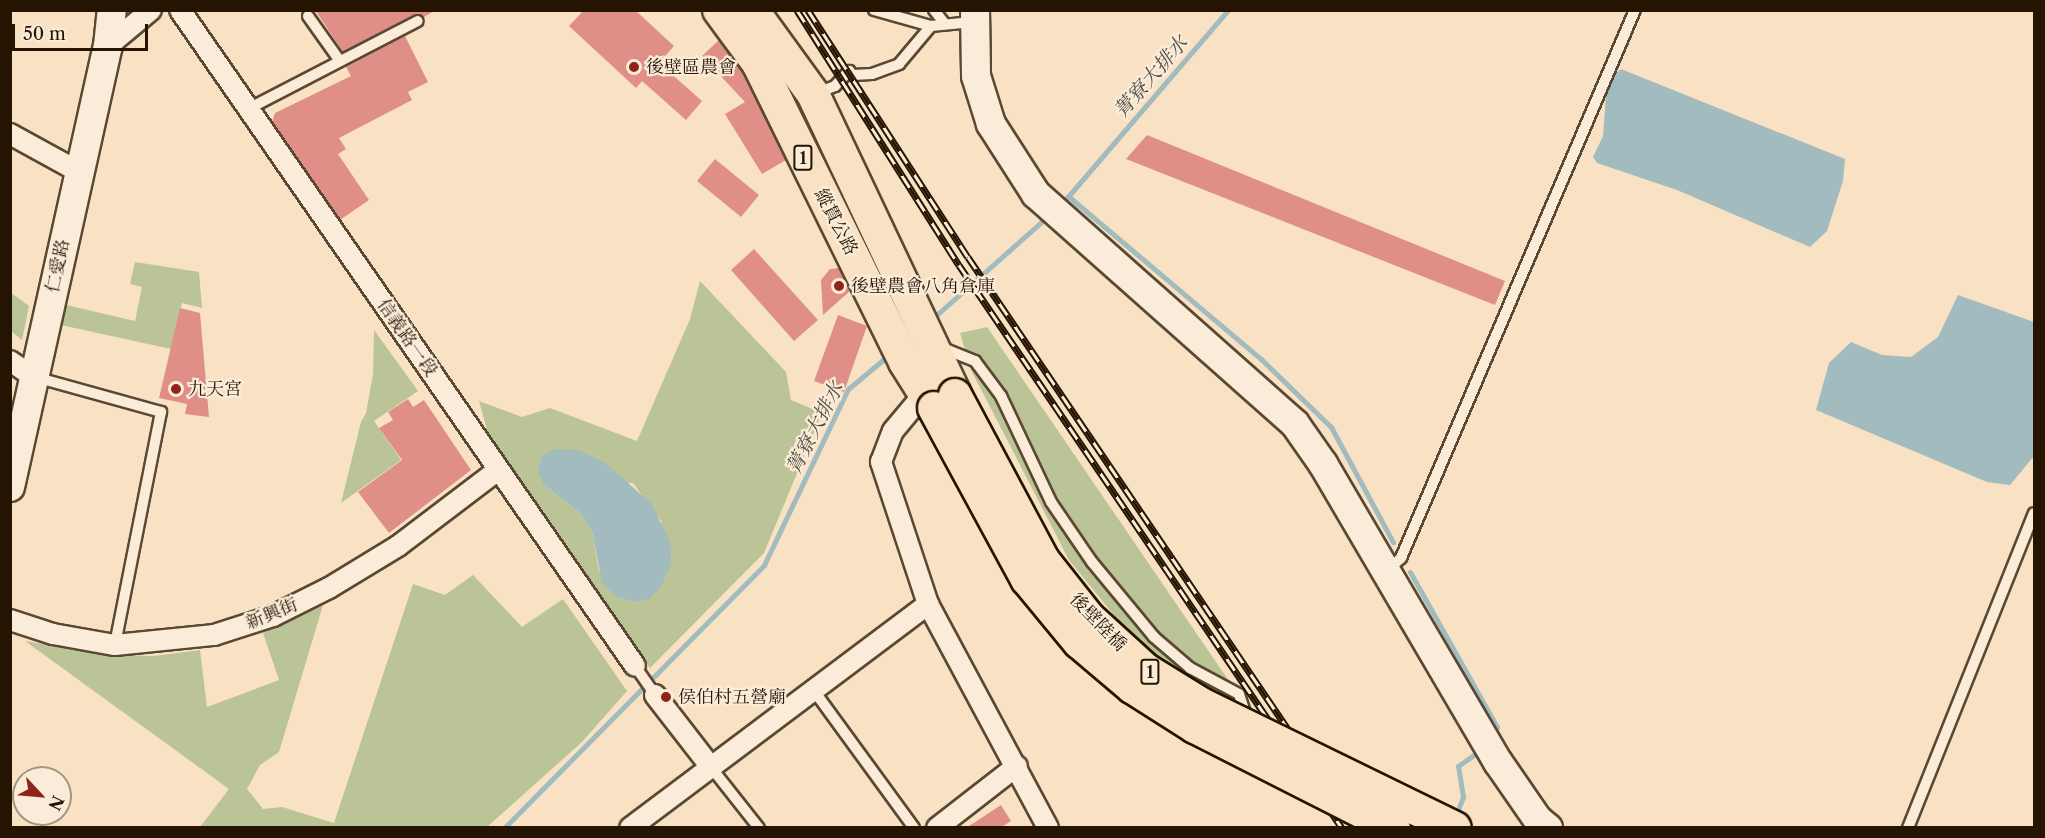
<!DOCTYPE html>
<meta charset="utf-8">
<style>
body{margin:0}
#map{position:relative;width:2045px;height:838px;overflow:hidden;background:#f8e2c3;font-family:"Libre Caslon Text","Noto Serif TC",serif}
div>[style]{position:absolute}
.green>*{inset:0;background:#bac496}
.water>*{inset:0;background:#a2bbbe}
.stream>*{height:5px;margin:-2.5px;padding:0 2.5px;transform-origin:2.5px;border-radius:2.5px;background:#a2bbbe}
.building>*{inset:0;background:#df8f88}
.roads{filter:drop-shadow(2px 0 #5a4832) drop-shadow(-2px 0 #5a4832) drop-shadow(0 2px #5a4832) drop-shadow(0 -2px #5a4832)}
.lane>*{height:10px;margin:-5px;padding:0 5px;transform-origin:5px;border-radius:5px;background:#faecd8}
.street>*{height:20px;margin:-10px;padding:0 10px;transform-origin:10px;border-radius:10px;background:#faecd8}
.secondary>*{height:28px;margin:-14px;padding:0 14px;transform-origin:14px;border-radius:14px;background:#faecd8}
.primary>*{height:32px;margin:-16px;padding:0 16px;transform-origin:16px;border-radius:16px;background:#f8e2c3}
.rail>*{height:7px;margin-top:-3.5px;transform-origin:0;background:repeating-linear-gradient(90deg,#faecd8 0 14px,#251402 0 28px);box-sizing:border-box;border-block:2px solid #251402}
.bridges{filter:drop-shadow(2px 0 #251402) drop-shadow(-2px 0 #251402) drop-shadow(0 2px #251402) drop-shadow(0 -2px #251402)}
.primary-bridge>*{height:32px;margin:-16px;padding:0 16px;transform-origin:16px;border-radius:16px;background:#f8e2c3}
.dots>*{width:16px;height:16px;translate:-50% -50%;box-sizing:border-box;border:3px solid #faecd8;border-radius:50%}
span{translate:-50% -50%;white-space:nowrap;text-align:center;line-height:1.15;-webkit-text-stroke:4.5px #faecd8;paint-order:stroke}
.shield-label span{padding:2px 4px;background:#faecd8;border:2px solid;border-radius:4px;-webkit-text-stroke-width:0}
.shield-label{font-size:16px;color:#251402;font-weight:700}
.poi-label{font-size:18px;color:#251402}
.left{translate:0 -50%;text-align:left}
.street-label{font-size:18px;color:#251402}
.water-label{font-size:20px;color:#514e44;font-style:italic}
.frame{position:absolute;inset:0;border:12px solid #251402;pointer-events:none}
.north{position:absolute;left:12px;top:766px;width:60px;height:60px;box-sizing:border-box;background:#faecd8;border:2px solid #a59682;border-radius:50%;rotate:116deg;font-size:16px;font-weight:700;line-height:24px;text-align:center;color:#251402}
.north::after{content:'';display:block;margin:auto;width:21px;height:27px;background:#8f2418;clip-path:polygon(50% 0,100% 100%,50% 72%,0 100%)}
.scale{position:absolute;left:12px;top:24px;width:136px;height:27px;box-sizing:border-box;border:3px solid #251402;border-top:0;padding-left:8px;font-size:18px;line-height:21px;white-space:nowrap;color:#251402;-webkit-text-stroke:4px #faecd8;paint-order:stroke}
</style>
<div id="map">
<div class="green">
<i style="clip-path:polygon(135px 262px,199px 272px,202px 308px,182px 303px,171px 349px,61px 325px,62px 304px,135px 321px,142px 287px,130px 284px)"></i>
<i style="clip-path:polygon(evenodd,700px 281px,786px 372px,791px 400px,822px 413px,764px 553px,650px 668px,493px 451px,479px 401px,522px 417px,550px 408px,637px 441px,690px 319px,700px 281px,633px 483px,662px 522px,599px 571px,592px 532px,580px 513px,544px 485px,633px 483px)"></i>
<i style="clip-path:polygon(10px 292px,29px 306px,22px 340px,11px 331px)"></i>
<i style="clip-path:polygon(987px 327px,1229px 681px,1176px 683px,1152px 662px,1069px 560px,971px 370px,960px 333px)"></i>
<i style="clip-path:polygon(374px 330px,418px 391px,374px 421px,401px 460px,341px 503px,361px 422px,366px 413px,373px 374px)"></i>
<i style="clip-path:polygon(473px 575px,522px 627px,563px 599px,627px 691px,582px 742px,487px 827px,200px 827px,229px 789px,25px 641px,110px 655px,154px 656px,200px 650px,207px 707px,279px 680px,263px 633px,323px 605px,279px 752px,260px 765px,247px 789px,263px 809px,282px 807px,334px 823px,413px 584px,445px 595px)"></i>
</div>
<div class="water">
<i style="clip-path:polygon(1621px 69px,1845px 159px,1843px 181px,1827px 231px,1810px 247px,1677px 190px,1597px 163px,1593px 157px,1603px 136px,1607px 81px)"></i>
<i style="clip-path:polygon(1958px 295px,2034px 322px,2034px 456px,2010px 485px,1987px 482px,1816px 410px,1829px 363px,1851px 342px,1882px 355px,1911px 357px,1938px 337px)"></i>
<i style="clip-path:polygon(555px 449px,578px 450px,604px 462px,651px 503px,670px 541px,671px 563px,662px 585px,649px 599px,634px 602px,615px 596px,602px 582px,592px 532px,580px 513px,544px 485px,538px 470px,542px 456px)"></i>
</div>
<div class="stream">
<i style="left:1068px;top:196px;width:253px;rotate:40.2deg"></i>
<i style="left:1261px;top:359px;width:98px;rotate:44.2deg"></i>
<i style="left:1331px;top:427px;width:131px;rotate:61.7deg"></i>
<i style="left:1060px;top:206px;width:258px;rotate:-49.4deg"></i>
<i style="left:932px;top:319px;width:155px;rotate:-41.6deg"></i>
<i style="left:1410px;top:572px;width:178px;rotate:60.7deg"></i>
<i style="left:1497px;top:727px;width:8px;rotate:113deg"></i>
<i style="left:1455px;top:817px;width:22px;rotate:-68deg"></i>
<i style="left:1463px;top:797px;width:31px;rotate:-99deg"></i>
<i style="left:1458px;top:766px;width:21px;rotate:-35deg"></i>
<i style="left:504px;top:828px;width:370px;rotate:-45.3deg"></i>
<i style="left:764px;top:565px;width:195px;rotate:-64.5deg"></i>
<i style="left:848px;top:389px;width:55px;rotate:-39.8deg"></i>
</div>
<div class="building">
<i style="clip-path:polygon(315px 10px,436px 10px,424px 17px,415px 14px,343px 52px)"></i>
<i style="clip-path:polygon(584px 10px,635px 10px,674px 46px,659px 63px,702px 101px,686px 120px,642px 81px,636px 88px,569px 26px)"></i>
<i style="clip-path:polygon(405px 36px,428px 82px,408px 92px,412px 100px,339px 138px,346px 149px,338px 154px,369px 200px,340px 220px,272px 122px,275px 113px,351px 76px,346px 67px)"></i>
<i style="clip-path:polygon(719px 40px,743px 72px,786px 160px,762px 174px,725px 114px,745px 102px,702px 56px)"></i>
<i style="clip-path:polygon(1147px 135px,1505px 281px,1495px 305px,1126px 159px)"></i>
<i style="clip-path:polygon(715px 159px,759px 195px,741px 217px,697px 181px)"></i>
<i style="clip-path:polygon(754px 249px,818px 320px,794px 341px,731px 270px)"></i>
<i style="clip-path:polygon(839px 268px,850px 291px,823px 315px,821px 280px,830px 269px)"></i>
<i style="clip-path:polygon(180px 308px,200px 313px,209px 417px,185px 414px,187px 404px,159px 398px)"></i>
<i style="clip-path:polygon(838px 315px,867px 326px,844px 392px,814px 381px)"></i>
<i style="clip-path:polygon(408px 399px,413px 407px,424px 400px,471px 470px,389px 533px,358px 492px,402px 460px,379px 428px,393px 420px,388px 412px)"></i>
<i style="clip-path:polygon(1001px 805px,1011px 821px,1000px 828px,966px 828px)"></i>
</div>
<div class="roads">
<div class="lane">
<i style="left:874px;top:10px;width:59px;rotate:15.7deg"></i>
<i style="left:934px;top:10px;width:18px;rotate:52deg"></i>
<i style="left:308px;top:16px;width:55px;rotate:54.6deg"></i>
<i style="left:817px;top:93px;width:19px;rotate:-21deg"></i>
<i style="left:835px;top:86px;width:21px;rotate:-47deg"></i>
<i style="left:849px;top:71px;width:6px;rotate:45deg"></i>
<i style="left:853px;top:75px;width:19px;rotate:-3deg"></i>
<i style="left:872px;top:74px;width:29px;rotate:-20deg"></i>
<i style="left:899px;top:64px;width:50px;rotate:-49.9deg"></i>
<i style="left:931px;top:26px;width:42px;rotate:-5.4deg"></i>
<i style="left:248px;top:109px;width:191px;rotate:-27.4deg"></i>
<i style="left:940px;top:347px;width:38px;rotate:22deg"></i>
<i style="left:975px;top:361px;width:44px;rotate:53.4deg"></i>
<i style="left:1001px;top:396px;width:117px;rotate:64.7deg"></i>
<i style="left:1051px;top:502px;width:73px;rotate:55.7deg"></i>
<i style="left:1092px;top:562px;width:97px;rotate:50.4deg"></i>
<i style="left:1154px;top:637px;width:48px;rotate:40.7deg"></i>
<i style="left:1190px;top:668px;width:55px;rotate:28deg"></i>
<i style="left:1239px;top:694px;width:26px;rotate:72deg"></i>
<i style="left:35px;top:377px;width:131px;rotate:15.5deg"></i>
<i style="left:161px;top:412px;width:237px;rotate:101.2deg"></i>
<i style="left:1388px;top:570px;width:18px;rotate:-43deg"></i>
<i style="left:1401px;top:558px;width:596px;rotate:-66.88deg"></i>
<i style="left:635px;top:666px;width:35px;rotate:55deg"></i>
<i style="left:812px;top:688px;width:173px;rotate:53.9deg"></i>
<i style="left:710px;top:766px;width:79px;rotate:51.7deg"></i>
<i style="left:1908px;top:828px;width:339px;rotate:-68.2deg"></i>
</div>
<div class="street">
<i style="left:180px;top:10px;width:798px;rotate:55.25deg"></i>
<i style="left:108px;top:46px;width:56px;rotate:-39.9deg"></i>
<i style="left:10px;top:134px;width:79px;rotate:28.8deg"></i>
<i style="left:10px;top:361px;width:29px;rotate:34deg"></i>
<i style="left:928px;top:604px;width:254px;rotate:61.8deg"></i>
<i style="left:10px;top:620px;width:45px;rotate:18deg"></i>
<i style="left:53px;top:634px;width:63px;rotate:10.1deg"></i>
<i style="left:115px;top:645px;width:100px;rotate:-5.8deg"></i>
<i style="left:214px;top:635px;width:62px;rotate:-17.9deg"></i>
<i style="left:273px;top:616px;width:63px;rotate:-26.6deg"></i>
<i style="left:329px;top:588px;width:81px;rotate:-31.3deg"></i>
<i style="left:398px;top:546px;width:126px;rotate:-37.2deg"></i>
<i style="left:655px;top:695px;width:90px;rotate:52.2deg"></i>
<i style="left:630px;top:828px;width:373px;rotate:-36.9deg"></i>
<i style="left:928px;top:604px;width:150px;rotate:-108.3deg"></i>
<i style="left:881px;top:462px;width:33px;rotate:-69deg"></i>
<i style="left:893px;top:431px;width:47px;rotate:-50.2deg"></i>
<i style="left:937px;top:828px;width:101px;rotate:-37.8deg"></i>
</div>
<div class="secondary">
<i style="left:975px;top:10px;width:66px;rotate:89.1deg"></i>
<i style="left:976px;top:76px;width:50px;rotate:72.6deg"></i>
<i style="left:991px;top:124px;width:83px;rotate:57.3deg"></i>
<i style="left:1036px;top:194px;width:346px;rotate:41.6deg"></i>
<i style="left:1295px;top:424px;width:49px;rotate:55deg"></i>
<i style="left:1323px;top:464px;width:346px;rotate:59.6deg"></i>
<i style="left:1498px;top:762px;width:70px;rotate:55.4deg"></i>
<i style="left:1538px;top:820px;width:13px;rotate:39deg"></i>
<i style="left:10px;top:487px;width:452px;rotate:-77.5deg"></i>
<i style="left:108px;top:46px;width:36px;rotate:-84deg"></i>
</div>
<div class="primary">
<i style="left:719px;top:10px;width:66px;rotate:53.7deg"></i>
<i style="left:758px;top:63px;width:333px;rotate:63.8deg"></i>
<i style="left:905px;top:362px;width:54px;rotate:57.8deg"></i>
<i style="left:752px;top:10px;width:104px;rotate:54deg"></i>
<i style="left:813px;top:94px;width:333px;rotate:64.7deg"></i>
</div>
</div>
<div class="rail">
<i style="left:797px;top:10px;width:302px;rotate:57.6deg"></i>
<i style="left:959px;top:265px;width:681px;rotate:55.77deg"></i>
<i style="left:808px;top:10px;width:294px;rotate:57.1deg"></i>
<i style="left:968px;top:257px;width:690px;rotate:55.87deg"></i>
</div>
<div class="bridges">
<div class="primary-bridge">
<i style="left:955px;top:395px;width:187px;rotate:61.9deg"></i>
<i style="left:1043px;top:560px;width:73px;rotate:51.7deg"></i>
<i style="left:1088px;top:617px;width:79px;rotate:42.4deg"></i>
<i style="left:1146px;top:670px;width:67px;rotate:31.6deg"></i>
<i style="left:1203px;top:705px;width:280px;rotate:26deg"></i>
<i style="left:934px;top:408px;width:195px;rotate:61.5deg"></i>
<i style="left:1027px;top:579px;width:82px;rotate:50.5deg"></i>
<i style="left:1079px;top:642px;width:70px;rotate:40.3deg"></i>
<i style="left:1132px;top:687px;width:75px;rotate:32.4deg"></i>
<i style="left:1195px;top:727px;width:223px;rotate:26.9deg"></i>
</div>
</div>
<div class="dots">
<i style="left:634px;top:67px;background:#8f2418"></i>
<i style="left:839px;top:286px;background:#8f2418"></i>
<i style="left:176px;top:389px;background:#8f2418"></i>
<i style="left:666px;top:697px;background:#8f2418"></i>
</div>
<div class="shield-label">
<span style="left:803px;top:158px">1</span>
<span style="left:1150px;top:672px">1</span>
</div>
<div class="poi-label">
<span class="left" style="left:646px;top:67px">後壁區農會</span>
<span class="left" style="left:851px;top:286px">後壁農會八角倉庫</span>
<span class="left" style="left:188px;top:389px">九天宮</span>
<span class="left" style="left:678px;top:697px">侯伯村五營廟</span>
</div>
<div class="street-label">
<span style="left:836px;top:222px;rotate:63deg">縱貫公路</span>
<span style="left:58px;top:266px;rotate:-78deg">仁愛路</span>
<span style="left:407px;top:338px;rotate:55deg">信義路一段</span>
<span style="left:272px;top:614px;rotate:-22deg">新興街</span>
<span style="left:1098px;top:622px;rotate:46deg">後壁陸橋</span>
</div>
<div class="water-label">
<span style="left:1151px;top:77px;rotate:-49deg">菁寮大排水</span>
<span style="left:815px;top:428px;rotate:-63deg">菁寮大排水</span>
</div>
<div class="frame"></div>
<div class="north">N</div>
<div class="scale">50 m</div>
</div>
